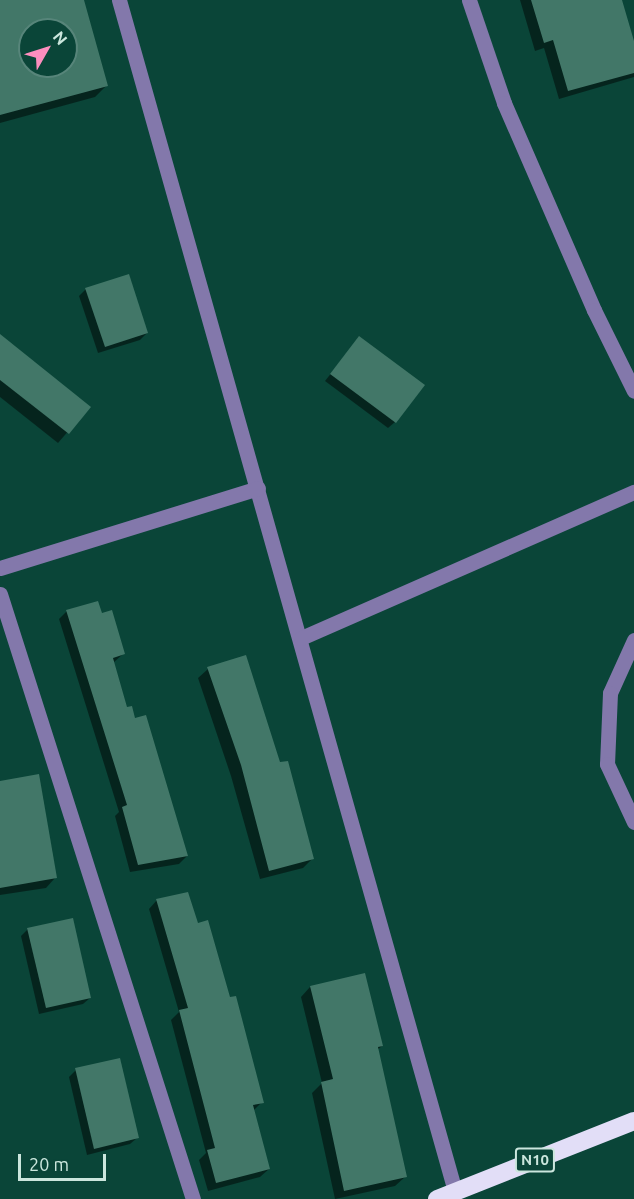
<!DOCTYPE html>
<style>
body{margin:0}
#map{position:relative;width:634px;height:1199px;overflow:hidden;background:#0a4538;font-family:Ubuntu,sans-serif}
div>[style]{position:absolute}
.shadow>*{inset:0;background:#0007}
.building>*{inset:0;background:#427768}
.minor>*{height:15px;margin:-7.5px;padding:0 7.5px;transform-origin:7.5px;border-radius:7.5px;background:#8378ab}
.highway>*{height:18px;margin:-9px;padding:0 9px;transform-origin:9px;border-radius:9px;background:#e2def7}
span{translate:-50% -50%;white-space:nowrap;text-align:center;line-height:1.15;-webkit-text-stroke:4.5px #0a4538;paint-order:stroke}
.shield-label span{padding:2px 4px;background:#0a4538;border:2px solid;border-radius:4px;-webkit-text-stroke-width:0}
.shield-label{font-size:15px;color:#cbe6dd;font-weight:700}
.north{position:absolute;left:18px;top:18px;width:60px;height:60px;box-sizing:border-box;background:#0a4538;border:2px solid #57857a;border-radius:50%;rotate:51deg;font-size:16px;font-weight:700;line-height:24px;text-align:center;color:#cbe6dd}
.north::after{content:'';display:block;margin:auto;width:21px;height:27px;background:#fd8ebe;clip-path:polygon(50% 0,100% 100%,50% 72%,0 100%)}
.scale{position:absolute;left:18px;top:1154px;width:88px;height:27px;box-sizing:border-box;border:3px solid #cbe6dd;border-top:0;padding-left:8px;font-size:18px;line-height:21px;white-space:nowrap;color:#cbe6dd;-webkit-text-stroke:4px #0a4538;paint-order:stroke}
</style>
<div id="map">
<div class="shadow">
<i style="clip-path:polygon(evenodd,0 0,83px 0,107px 85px,95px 97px,0 123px,0 0,30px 30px,66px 30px,66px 66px,30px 66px,30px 30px)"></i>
<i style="clip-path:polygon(520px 0,620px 0,634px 48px,634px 77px,559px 99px,544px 48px,535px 51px)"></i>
<i style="clip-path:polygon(86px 289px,147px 333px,140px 340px,98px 353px,79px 296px)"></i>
<i style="clip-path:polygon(0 336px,89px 407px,58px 443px,0 397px)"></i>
<i style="clip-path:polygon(359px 338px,395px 422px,388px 428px,325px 381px)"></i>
<i style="clip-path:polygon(67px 611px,101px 615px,123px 654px,113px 663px,126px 709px,187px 856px,179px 864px,130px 872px,115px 816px,119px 812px,59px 619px)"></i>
<i style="clip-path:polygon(208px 669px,279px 764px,313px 858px,303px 868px,260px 879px,231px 776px,198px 678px)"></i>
<i style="clip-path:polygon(0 782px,55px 878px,46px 888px,0 895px)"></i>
<i style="clip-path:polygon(157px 900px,197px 924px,229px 999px,262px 1102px,253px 1111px,269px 1169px,260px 1177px,208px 1191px,199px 1160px,206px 1153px,171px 1020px,179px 1012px,149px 909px)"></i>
<i style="clip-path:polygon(28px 929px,90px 998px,83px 1004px,39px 1014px,21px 936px)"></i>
<i style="clip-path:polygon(310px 987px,382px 1046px,377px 1050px,405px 1177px,395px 1186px,335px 1199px,312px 1093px,322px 1083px,301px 997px)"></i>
<i style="clip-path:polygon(76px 1070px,137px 1138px,130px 1144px,87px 1155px,69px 1077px)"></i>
</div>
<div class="building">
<i style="clip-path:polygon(evenodd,0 0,84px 0,108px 86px,0 115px,0 0,30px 30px,66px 30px,66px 66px,30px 66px,30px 30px)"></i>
<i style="clip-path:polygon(531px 0,622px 0,634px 41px,634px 73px,568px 91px,553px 40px,544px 43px)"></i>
<i style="clip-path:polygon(129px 274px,148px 333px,105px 347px,85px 288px)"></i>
<i style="clip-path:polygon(0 334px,91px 407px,69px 434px,0 380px)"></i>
<i style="clip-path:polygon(359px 336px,425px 385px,396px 423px,330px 374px)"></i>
<i style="clip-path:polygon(98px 601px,102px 613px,112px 610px,125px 654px,113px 658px,127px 707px,132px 706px,135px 718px,146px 715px,188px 856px,138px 865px,122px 807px,127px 805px,66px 610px)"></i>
<i style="clip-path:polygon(246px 655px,280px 762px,288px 761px,314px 859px,269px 871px,241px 765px,207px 667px)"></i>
<i style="clip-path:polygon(39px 774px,57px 878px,0 888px,0 781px)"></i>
<i style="clip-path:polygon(188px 892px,198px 923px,208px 920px,230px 997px,236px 996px,264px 1103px,253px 1105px,270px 1169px,216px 1183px,207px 1150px,215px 1148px,179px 1010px,188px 1008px,156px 899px)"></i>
<i style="clip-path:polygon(73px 918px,91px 998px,46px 1008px,27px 928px)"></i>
<i style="clip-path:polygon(365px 973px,383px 1046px,378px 1047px,407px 1177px,344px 1191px,321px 1082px,333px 1079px,310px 986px)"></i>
<i style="clip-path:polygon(120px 1058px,139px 1138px,94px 1149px,75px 1068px)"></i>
</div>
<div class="minor">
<i style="left:119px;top:0;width:1237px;rotate:74.25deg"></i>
<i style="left:469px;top:0;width:109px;rotate:71.2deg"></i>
<i style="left:504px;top:103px;width:226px;rotate:66.5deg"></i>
<i style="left:594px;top:310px;width:90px;rotate:63.7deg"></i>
<i style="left:0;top:568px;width:270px;rotate:-17.2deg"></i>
<i style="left:0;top:594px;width:635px;rotate:72.31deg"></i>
<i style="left:301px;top:638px;width:364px;rotate:-23.7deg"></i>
<i style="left:634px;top:640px;width:58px;rotate:114.4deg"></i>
<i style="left:610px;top:693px;width:71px;rotate:92.4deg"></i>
<i style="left:607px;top:764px;width:64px;rotate:65deg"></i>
</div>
<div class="highway">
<i style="left:437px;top:1199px;width:212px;rotate:-21.6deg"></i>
</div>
<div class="shield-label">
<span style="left:535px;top:1160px">N10</span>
</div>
<div class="north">N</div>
<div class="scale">20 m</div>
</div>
